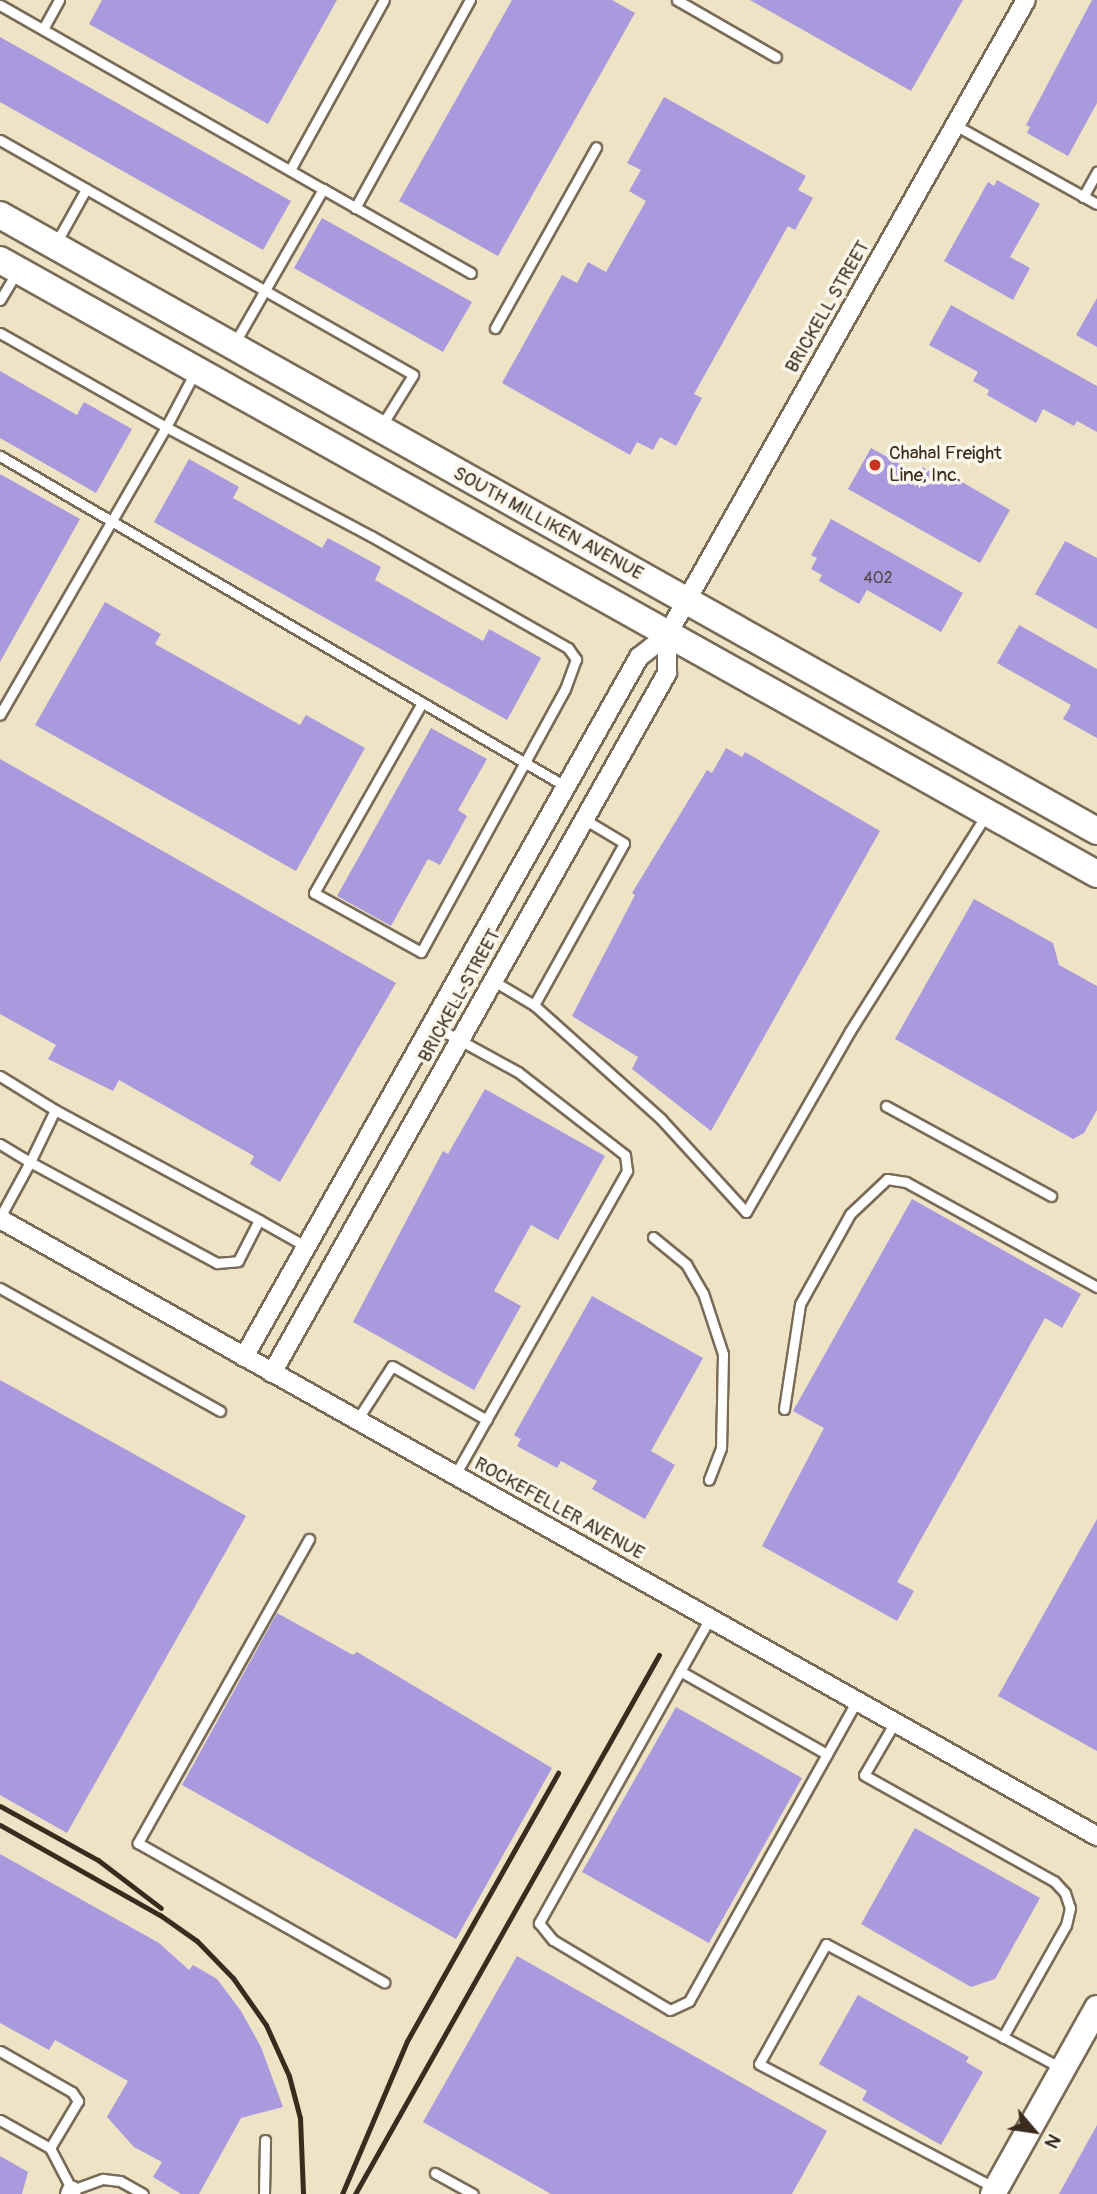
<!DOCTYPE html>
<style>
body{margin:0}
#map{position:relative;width:1097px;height:2194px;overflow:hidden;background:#efe3c5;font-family:Pangolin,sans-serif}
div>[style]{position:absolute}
.building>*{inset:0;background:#a99add}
.roads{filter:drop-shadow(2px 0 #7a6b58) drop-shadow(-2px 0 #7a6b58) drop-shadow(0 2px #7a6b58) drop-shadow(0 -2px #7a6b58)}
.lane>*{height:9px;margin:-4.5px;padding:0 4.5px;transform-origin:4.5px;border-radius:4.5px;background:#fff}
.street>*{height:18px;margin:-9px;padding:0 9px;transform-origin:9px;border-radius:9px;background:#fff}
.secondary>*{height:24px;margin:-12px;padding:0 12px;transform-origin:12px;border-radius:12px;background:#fff}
.primary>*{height:26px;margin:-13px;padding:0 13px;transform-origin:13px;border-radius:13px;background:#fff}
.rail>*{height:5px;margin:-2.5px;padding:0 2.5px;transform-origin:2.5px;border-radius:2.5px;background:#3b2a1e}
.dots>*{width:19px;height:19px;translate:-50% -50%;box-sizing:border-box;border:4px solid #fbf7ec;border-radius:50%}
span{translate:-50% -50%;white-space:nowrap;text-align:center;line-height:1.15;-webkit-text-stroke:7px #fbf7ec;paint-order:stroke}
.number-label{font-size:16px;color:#56464e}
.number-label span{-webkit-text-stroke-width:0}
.street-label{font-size:19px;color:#3b2a1e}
.poi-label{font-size:19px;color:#3b2a1e}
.left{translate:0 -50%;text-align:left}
.north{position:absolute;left:999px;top:2096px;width:70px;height:70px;-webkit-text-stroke:5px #fbf7ec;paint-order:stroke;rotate:119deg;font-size:19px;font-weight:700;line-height:28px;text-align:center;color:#3b2a1e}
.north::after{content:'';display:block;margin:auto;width:24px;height:32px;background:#3b2a1e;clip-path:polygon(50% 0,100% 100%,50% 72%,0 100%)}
</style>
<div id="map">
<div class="building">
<i style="clip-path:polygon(102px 0,337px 0,268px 124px,89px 24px)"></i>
<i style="clip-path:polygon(512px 0,612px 0,635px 13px,498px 256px,399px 201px)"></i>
<i style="clip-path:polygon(750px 0,963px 0,911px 91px)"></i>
<i style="clip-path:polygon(1092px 0,1097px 0,1097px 103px,1068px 156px,1027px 133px,1030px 127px,1026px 125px)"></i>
<i style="clip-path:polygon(0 37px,291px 201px,263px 250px,0 102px)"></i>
<i style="clip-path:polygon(664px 97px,806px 176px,798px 190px,813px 198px,795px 230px,788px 226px,694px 394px,702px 398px,676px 446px,660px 437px,653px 450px,637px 442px,630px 455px,502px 383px,562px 275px,577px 283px,588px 262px,606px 272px,646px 201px,629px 191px,641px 170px,627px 163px)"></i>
<i style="clip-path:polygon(997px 180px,1040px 204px,1010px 257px,1030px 268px,1013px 300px,944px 261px,988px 182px,994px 186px)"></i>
<i style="clip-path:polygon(322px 218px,472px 302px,443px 352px,294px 268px)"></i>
<i style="clip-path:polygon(1097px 298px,1097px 347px,1076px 335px)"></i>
<i style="clip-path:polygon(951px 305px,1097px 386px,1097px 432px,1077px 421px,1074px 426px,1043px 409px,1036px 423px,987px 395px,989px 390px,973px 381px,978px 372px,929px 345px)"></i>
<i style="clip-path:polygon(0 371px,77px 415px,84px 402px,132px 429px,96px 493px,0 438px)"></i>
<i style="clip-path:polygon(871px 448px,918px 474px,922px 467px,941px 478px,945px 472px,1010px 510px,980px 563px,848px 489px)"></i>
<i style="clip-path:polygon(189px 459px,239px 487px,233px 498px,322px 548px,328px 538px,381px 567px,375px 580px,483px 641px,489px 629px,541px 658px,507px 720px,154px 522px)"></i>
<i style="clip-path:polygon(0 474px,80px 519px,0 662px)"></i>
<i style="clip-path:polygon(831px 519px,963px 593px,941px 632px,867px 590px,859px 604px,819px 581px,822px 575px,811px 569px,817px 558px,811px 555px)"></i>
<i style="clip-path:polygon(1065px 541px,1097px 558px,1097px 629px,1035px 594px)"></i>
<i style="clip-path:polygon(105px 602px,161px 634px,155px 644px,300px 725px,306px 715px,365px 748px,296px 871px,35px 725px)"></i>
<i style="clip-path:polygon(1019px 625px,1097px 669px,1097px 738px,1063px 719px,1071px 705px,997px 663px)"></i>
<i style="clip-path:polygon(431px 728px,487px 759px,458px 810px,467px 816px,440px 865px,428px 859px,391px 926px,337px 896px)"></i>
<i style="clip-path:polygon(726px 748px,742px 757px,745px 752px,880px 831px,711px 1131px,632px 1069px,638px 1057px,572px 1016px,635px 895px,632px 893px,707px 770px,712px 773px)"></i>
<i style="clip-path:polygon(0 759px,396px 983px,280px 1182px,250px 1164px,254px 1156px,119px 1080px,113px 1091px,48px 1059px,56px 1045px,0 1014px)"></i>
<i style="clip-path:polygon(974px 899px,1053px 943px,1059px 965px,1097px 986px,1097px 1110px,1084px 1133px,1073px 1139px,895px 1039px)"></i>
<i style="clip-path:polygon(485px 1089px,605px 1156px,558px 1240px,531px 1225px,494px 1291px,521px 1306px,474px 1390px,353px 1322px,443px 1151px,448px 1154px)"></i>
<i style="clip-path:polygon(912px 1199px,1081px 1294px,1062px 1328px,1045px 1318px,897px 1582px,914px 1591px,897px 1621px,762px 1546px,824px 1428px,793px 1411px)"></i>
<i style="clip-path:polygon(592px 1296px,703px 1358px,651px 1451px,675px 1465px,645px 1519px,592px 1489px,597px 1481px,561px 1461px,557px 1468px,517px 1446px,521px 1439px,514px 1435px)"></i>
<i style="clip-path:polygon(0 1380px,246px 1516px,67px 1833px,0 1795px)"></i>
<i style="clip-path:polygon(1097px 1519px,1097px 1751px,998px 1696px)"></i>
<i style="clip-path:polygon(277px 1613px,353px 1655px,357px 1652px,552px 1768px,456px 1939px,182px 1785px)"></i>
<i style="clip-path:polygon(676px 1707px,802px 1778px,709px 1943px,582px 1872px)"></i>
<i style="clip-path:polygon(915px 1828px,1040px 1898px,995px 1979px,971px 1987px,861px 1924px)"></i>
<i style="clip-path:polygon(0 1854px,159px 1943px,189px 1970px,193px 1965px,217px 1979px,241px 2011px,261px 2047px,283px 2107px,241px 2118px,199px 2194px,181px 2194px,153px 2177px,162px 2162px,134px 2147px,107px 2117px,128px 2081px,55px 2040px,49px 2050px,0 2023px)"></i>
<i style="clip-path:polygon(517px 1956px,827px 2131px,792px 2194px,551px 2194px,423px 2122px)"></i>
<i style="clip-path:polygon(858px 1995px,969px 2057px,966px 2062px,983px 2072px,941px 2145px,862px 2100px,867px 2091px,819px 2064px)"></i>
<i style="clip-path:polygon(1097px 2125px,1097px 2194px,1059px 2194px)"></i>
<i style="clip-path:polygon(0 2156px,28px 2172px,22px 2194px,0 2194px)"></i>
</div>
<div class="roads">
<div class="lane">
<i style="left:677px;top:0;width:114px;rotate:29.9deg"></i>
<i style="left:0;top:5px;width:372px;rotate:29.7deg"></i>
<i style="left:43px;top:29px;width:33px;rotate:-61deg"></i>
<i style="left:955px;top:125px;width:162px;rotate:29.1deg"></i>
<i style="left:0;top:140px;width:475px;rotate:29.6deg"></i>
<i style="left:413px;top:375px;width:59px;rotate:121.8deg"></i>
<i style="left:290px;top:170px;width:194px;rotate:-61.1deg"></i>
<i style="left:1083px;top:197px;width:29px;rotate:-61deg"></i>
<i style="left:355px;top:208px;width:238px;rotate:-61.1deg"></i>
<i style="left:56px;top:243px;width:62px;rotate:-60.9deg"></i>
<i style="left:0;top:300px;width:33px;rotate:-59deg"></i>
<i style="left:495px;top:328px;width:207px;rotate:-60.8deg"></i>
<i style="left:0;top:333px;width:191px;rotate:29.5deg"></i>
<i style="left:166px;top:427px;width:332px;rotate:120deg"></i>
<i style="left:234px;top:344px;width:179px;rotate:-60.1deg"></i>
<i style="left:323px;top:189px;width:170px;rotate:29.6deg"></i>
<i style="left:195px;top:372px;width:62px;rotate:117.8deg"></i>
<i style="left:166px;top:427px;width:232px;rotate:28deg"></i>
<i style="left:371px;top:536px;width:227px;rotate:29.6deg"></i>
<i style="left:568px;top:648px;width:14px;rotate:54deg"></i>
<i style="left:576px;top:659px;width:32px;rotate:110deg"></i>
<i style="left:565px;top:689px;width:300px;rotate:118.7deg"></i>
<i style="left:421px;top:952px;width:122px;rotate:-151.1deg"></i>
<i style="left:314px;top:893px;width:219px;rotate:-60.4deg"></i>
<i style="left:0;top:456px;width:654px;rotate:30.29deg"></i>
<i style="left:492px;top:980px;width:49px;rotate:30.8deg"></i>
<i style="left:534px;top:1005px;width:185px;rotate:-60.9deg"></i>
<i style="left:624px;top:843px;width:47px;rotate:-149deg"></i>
<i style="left:534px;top:1005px;width:171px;rotate:41.9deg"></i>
<i style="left:661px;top:1119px;width:126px;rotate:47.6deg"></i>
<i style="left:746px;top:1212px;width:209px;rotate:-60.1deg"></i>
<i style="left:850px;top:1031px;width:255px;rotate:-57.8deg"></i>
<i style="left:432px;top:1025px;width:98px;rotate:28.7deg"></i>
<i style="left:518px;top:1072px;width:135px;rotate:37.8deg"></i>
<i style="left:625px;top:1155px;width:16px;rotate:83deg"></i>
<i style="left:627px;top:1171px;width:349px;rotate:119.5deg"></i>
<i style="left:0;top:1076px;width:65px;rotate:31.7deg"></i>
<i style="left:55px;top:1110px;width:58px;rotate:115.7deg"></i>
<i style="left:30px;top:1162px;width:213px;rotate:28.4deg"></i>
<i style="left:217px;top:1263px;width:21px;rotate:-5deg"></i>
<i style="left:238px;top:1261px;width:46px;rotate:-62.9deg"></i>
<i style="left:259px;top:1220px;width:55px;rotate:29.4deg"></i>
<i style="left:886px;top:1106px;width:188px;rotate:28.6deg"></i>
<i style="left:55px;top:1110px;width:232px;rotate:28.3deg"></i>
<i style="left:0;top:1144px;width:35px;rotate:31deg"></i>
<i style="left:30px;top:1162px;width:63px;rotate:118.6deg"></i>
<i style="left:653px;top:1237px;width:43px;rotate:39.3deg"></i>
<i style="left:686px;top:1264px;width:34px;rotate:60deg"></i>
<i style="left:703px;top:1293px;width:64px;rotate:71.8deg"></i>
<i style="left:723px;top:1354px;width:94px;rotate:91.2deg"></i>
<i style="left:721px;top:1448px;width:34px;rotate:111deg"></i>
<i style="left:0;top:1288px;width:252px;rotate:29.2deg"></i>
<i style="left:784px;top:1409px;width:106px;rotate:-81.3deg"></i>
<i style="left:800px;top:1304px;width:103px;rotate:-60.9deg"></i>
<i style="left:850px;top:1214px;width:51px;rotate:-43.4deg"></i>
<i style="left:887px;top:1179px;width:19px;rotate:9deg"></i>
<i style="left:906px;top:1182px;width:218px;rotate:28.8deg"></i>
<i style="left:357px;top:1420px;width:64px;rotate:-57.1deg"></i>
<i style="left:392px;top:1366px;width:109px;rotate:29.6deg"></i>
<i style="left:309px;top:1539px;width:349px;rotate:119.4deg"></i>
<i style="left:138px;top:1843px;width:283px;rotate:29.5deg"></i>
<i style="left:710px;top:1618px;width:350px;rotate:119.3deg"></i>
<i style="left:539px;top:1923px;width:22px;rotate:51deg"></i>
<i style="left:553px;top:1940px;width:136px;rotate:30.9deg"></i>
<i style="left:670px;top:2010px;width:21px;rotate:-25deg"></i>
<i style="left:689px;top:2001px;width:344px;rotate:-60.8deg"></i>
<i style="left:680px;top:1671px;width:169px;rotate:29.5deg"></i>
<i style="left:895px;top:1722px;width:61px;rotate:120.3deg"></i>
<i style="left:864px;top:1775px;width:218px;rotate:29.2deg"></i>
<i style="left:1054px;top:1881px;width:16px;rotate:47deg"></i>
<i style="left:1065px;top:1893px;width:16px;rotate:72deg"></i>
<i style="left:1070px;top:1908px;width:17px;rotate:103deg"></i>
<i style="left:1066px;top:1925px;width:129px;rotate:119.4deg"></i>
<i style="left:1003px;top:2037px;width:200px;rotate:-152.3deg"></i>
<i style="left:826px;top:1944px;width:137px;rotate:119.2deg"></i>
<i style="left:759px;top:2064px;width:264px;rotate:27.7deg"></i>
<i style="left:1003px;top:2037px;width:66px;rotate:28.1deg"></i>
<i style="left:0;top:2051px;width:83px;rotate:29.7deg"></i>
<i style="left:72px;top:2092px;width:11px;rotate:56deg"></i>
<i style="left:78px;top:2101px;width:55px;rotate:120.8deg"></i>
<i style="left:50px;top:2148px;width:47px;rotate:62.4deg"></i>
<i style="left:72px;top:2190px;width:33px;rotate:-20deg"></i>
<i style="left:103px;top:2179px;width:17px;rotate:7deg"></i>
<i style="left:120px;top:2181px;width:26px;rotate:29deg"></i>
<i style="left:0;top:2120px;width:57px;rotate:29.2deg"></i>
<i style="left:435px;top:2173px;width:43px;rotate:28.9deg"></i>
<i style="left:264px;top:2194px;width:54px;rotate:-88.9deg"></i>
</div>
<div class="street">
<i style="left:0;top:1219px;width:1259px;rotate:29.36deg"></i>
<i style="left:244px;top:1357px;width:804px;rotate:-60.56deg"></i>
<i style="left:639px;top:657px;width:36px;rotate:-38deg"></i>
<i style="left:667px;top:635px;width:729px;rotate:-60.52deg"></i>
<i style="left:272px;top:1373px;width:804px;rotate:-60.56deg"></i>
<i style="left:667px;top:673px;width:38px;rotate:-90deg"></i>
<i style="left:70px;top:2194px;width:4px;rotate:-63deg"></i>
</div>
<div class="secondary">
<i style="left:993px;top:2194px;width:213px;rotate:-60.8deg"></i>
</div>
<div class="primary">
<i style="left:0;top:215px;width:1258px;rotate:29.32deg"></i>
<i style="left:0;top:260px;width:1257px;rotate:29.24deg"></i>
</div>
</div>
<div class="rail">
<i style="left:0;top:1806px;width:112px;rotate:28.9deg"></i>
<i style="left:98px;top:1860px;width:79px;rotate:37.3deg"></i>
<i style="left:0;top:1825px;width:184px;rotate:29.4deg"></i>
<i style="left:160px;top:1915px;width:45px;rotate:35.1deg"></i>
<i style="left:197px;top:1941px;width:52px;rotate:45.8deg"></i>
<i style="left:233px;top:1978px;width:57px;rotate:54.9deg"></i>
<i style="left:266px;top:2025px;width:56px;rotate:65.7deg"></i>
<i style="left:289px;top:2076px;width:43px;rotate:75.3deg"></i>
<i style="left:300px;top:2118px;width:76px;rotate:87.7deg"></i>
<i style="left:342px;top:2194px;width:166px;rotate:-67deg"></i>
<i style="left:407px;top:2041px;width:308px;rotate:-60.6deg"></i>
<i style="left:355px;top:2194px;width:619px;rotate:-60.58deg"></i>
</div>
<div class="dots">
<i style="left:875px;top:465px;background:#c8321e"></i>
</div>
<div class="number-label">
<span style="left:878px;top:578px">402</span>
</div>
<div class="street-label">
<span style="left:828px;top:307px;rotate:-60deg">BRICKELL STREET</span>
<span style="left:548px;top:524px;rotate:29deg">SOUTH MILLIKEN AVENUE</span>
<span style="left:460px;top:996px;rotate:-61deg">BRICKELL STREET</span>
<span style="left:559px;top:1509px;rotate:29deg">ROCKEFELLER AVENUE</span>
</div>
<div class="poi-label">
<span class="left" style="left:889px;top:465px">Chahal Freight<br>Line, Inc.</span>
</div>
<div class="north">N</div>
</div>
